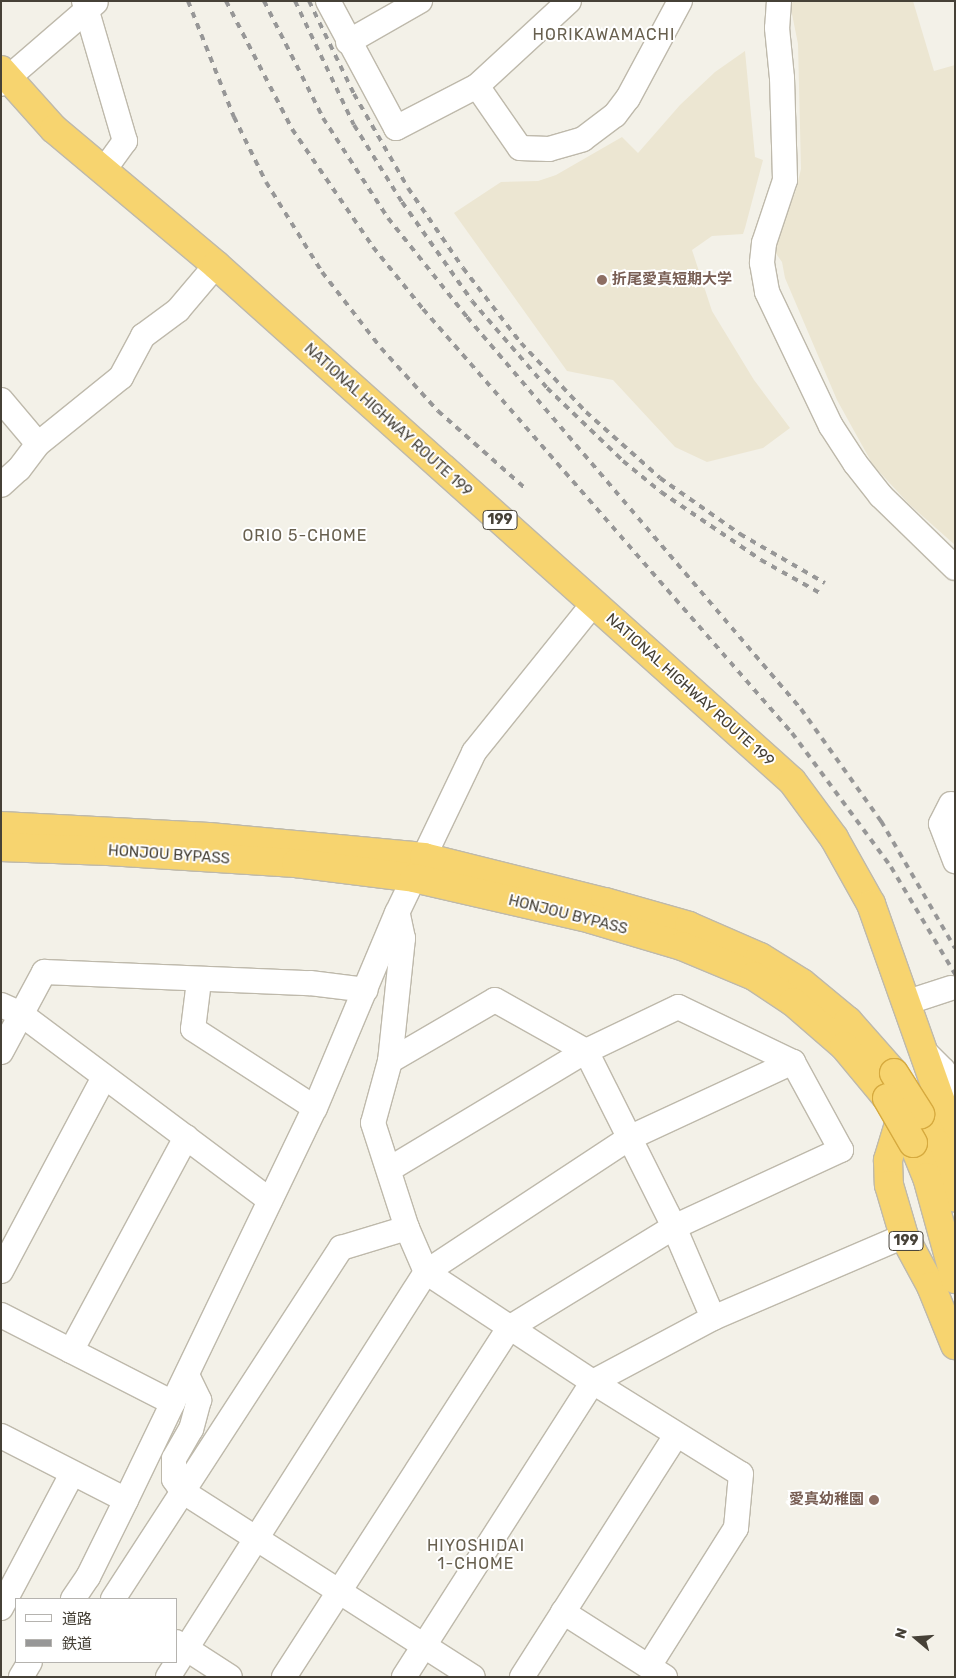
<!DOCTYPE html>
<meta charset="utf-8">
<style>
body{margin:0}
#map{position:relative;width:956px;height:1678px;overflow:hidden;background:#f3f1e8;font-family:Rubik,"Noto Sans JP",sans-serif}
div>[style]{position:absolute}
.education>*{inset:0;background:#ece6d2}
.roads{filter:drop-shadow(1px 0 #beb9ab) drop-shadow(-1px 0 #beb9ab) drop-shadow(0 1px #beb9ab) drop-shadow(0 -1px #beb9ab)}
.minor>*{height:24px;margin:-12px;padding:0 12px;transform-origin:12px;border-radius:12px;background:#fff}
.highway>*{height:28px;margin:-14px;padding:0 14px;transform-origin:14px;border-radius:14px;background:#f7d46f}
.rail>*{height:4px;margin-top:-2px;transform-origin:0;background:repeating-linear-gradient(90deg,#979797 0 6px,transparent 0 12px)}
.bridges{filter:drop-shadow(1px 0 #d6aa3f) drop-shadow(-1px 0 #d6aa3f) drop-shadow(0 1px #d6aa3f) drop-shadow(0 -1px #d6aa3f)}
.highway-bridge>*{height:28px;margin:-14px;padding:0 14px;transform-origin:14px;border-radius:14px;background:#f7d46f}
.dots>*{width:14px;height:14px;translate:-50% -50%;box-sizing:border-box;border:2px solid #fff;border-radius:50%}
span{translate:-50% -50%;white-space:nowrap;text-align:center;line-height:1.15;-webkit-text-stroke:4px #fff;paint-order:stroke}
.shield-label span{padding:1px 4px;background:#fff;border:1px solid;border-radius:4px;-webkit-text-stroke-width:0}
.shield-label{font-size:14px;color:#464137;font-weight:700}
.education-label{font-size:15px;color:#785e54;font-weight:700}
.left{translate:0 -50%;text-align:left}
.right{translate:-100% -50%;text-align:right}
.street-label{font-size:15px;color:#464137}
.neighbourhood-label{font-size:16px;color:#68604f;letter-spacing:1px}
.frame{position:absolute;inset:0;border:2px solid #464137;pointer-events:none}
.legend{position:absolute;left:15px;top:1598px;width:162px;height:65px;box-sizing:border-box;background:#fff;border:1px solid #b5b3af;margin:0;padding:6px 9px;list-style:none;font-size:15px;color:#464137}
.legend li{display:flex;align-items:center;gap:10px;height:25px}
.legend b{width:25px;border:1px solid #b5b3af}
.north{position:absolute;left:891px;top:1613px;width:50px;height:50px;-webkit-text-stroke:4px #fff;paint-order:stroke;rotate:288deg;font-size:14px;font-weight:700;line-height:20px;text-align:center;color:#464137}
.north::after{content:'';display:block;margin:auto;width:18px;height:22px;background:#464137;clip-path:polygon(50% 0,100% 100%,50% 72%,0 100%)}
</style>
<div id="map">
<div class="education">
<i style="clip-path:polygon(795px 1px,913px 1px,934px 71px,955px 65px,955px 545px,909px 504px,873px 465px,837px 400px,785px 278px,782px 262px,772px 248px,795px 193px,801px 169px,798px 44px,790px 4px)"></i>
<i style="clip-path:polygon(745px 51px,755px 157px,763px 160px,745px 228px,743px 234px,712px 236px,692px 250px,712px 311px,754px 380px,790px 428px,763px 448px,707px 462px,675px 447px,613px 380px,567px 371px,454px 213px,501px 182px,538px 181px,556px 175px,622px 137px,638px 153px,680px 105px,715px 72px)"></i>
</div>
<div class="roads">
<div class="minor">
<i style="left:84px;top:1px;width:146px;rotate:73.7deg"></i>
<i style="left:125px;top:141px;width:37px;rotate:126deg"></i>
<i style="left:328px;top:1px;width:144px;rotate:61.8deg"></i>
<i style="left:396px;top:128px;width:91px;rotate:-27.4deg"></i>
<i style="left:477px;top:86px;width:125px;rotate:-42.7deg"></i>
<i style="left:779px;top:1px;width:27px;rotate:94deg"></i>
<i style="left:777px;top:28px;width:50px;rotate:84.3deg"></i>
<i style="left:782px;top:78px;width:102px;rotate:88.3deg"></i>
<i style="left:785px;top:180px;width:66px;rotate:108.4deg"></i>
<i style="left:764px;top:243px;width:20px;rotate:96deg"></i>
<i style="left:762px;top:263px;width:29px;rotate:80deg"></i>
<i style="left:767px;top:292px;width:148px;rotate:64.5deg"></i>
<i style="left:831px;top:426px;width:44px;rotate:57deg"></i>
<i style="left:855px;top:463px;width:42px;rotate:51.8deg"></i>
<i style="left:881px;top:496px;width:103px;rotate:44.2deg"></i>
<i style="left:348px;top:42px;width:83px;rotate:-29.7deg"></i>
<i style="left:1px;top:84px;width:125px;rotate:-40.8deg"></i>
<i style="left:477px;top:86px;width:75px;rotate:55.3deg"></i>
<i style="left:520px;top:148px;width:29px;rotate:2deg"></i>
<i style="left:549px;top:149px;width:35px;rotate:-16deg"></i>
<i style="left:583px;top:139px;width:40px;rotate:-37deg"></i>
<i style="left:615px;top:115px;width:21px;rotate:-53deg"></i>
<i style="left:628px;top:98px;width:110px;rotate:-61.8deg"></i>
<i style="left:1px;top:400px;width:57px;rotate:49.9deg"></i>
<i style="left:1px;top:485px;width:24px;rotate:-42deg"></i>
<i style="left:19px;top:469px;width:31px;rotate:-53deg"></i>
<i style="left:38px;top:444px;width:107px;rotate:-38.9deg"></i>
<i style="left:121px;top:377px;width:47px;rotate:-61.8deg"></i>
<i style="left:143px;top:336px;width:44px;rotate:-36.6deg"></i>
<i style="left:178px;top:310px;width:59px;rotate:-49.8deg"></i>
<i style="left:951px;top:804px;width:22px;rotate:117deg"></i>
<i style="left:941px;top:824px;width:40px;rotate:69deg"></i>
<i style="left:398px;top:915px;width:24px;rotate:78deg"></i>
<i style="left:403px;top:938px;width:124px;rotate:96deg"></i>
<i style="left:390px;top:1061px;width:64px;rotate:105.3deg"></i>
<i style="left:373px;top:1123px;width:110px;rotate:72.1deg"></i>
<i style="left:407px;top:1228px;width:48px;rotate:66.6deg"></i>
<i style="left:426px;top:1272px;width:200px;rotate:33.4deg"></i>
<i style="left:593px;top:1382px;width:174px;rotate:31.9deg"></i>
<i style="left:741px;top:1474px;width:54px;rotate:95.3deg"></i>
<i style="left:736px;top:1528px;width:163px;rotate:122.2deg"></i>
<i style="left:199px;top:981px;width:48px;rotate:97.1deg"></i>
<i style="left:193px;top:1029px;width:145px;rotate:32.9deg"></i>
<i style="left:905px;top:1003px;width:48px;rotate:-18.1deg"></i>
<i style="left:1px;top:1005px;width:22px;rotate:24deg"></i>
<i style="left:21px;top:1014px;width:311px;rotate:36.8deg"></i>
<i style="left:924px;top:1051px;width:27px;rotate:45deg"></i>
<i style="left:943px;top:1070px;width:25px;rotate:61deg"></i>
<i style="left:1px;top:1052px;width:91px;rotate:-61.7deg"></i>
<i style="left:44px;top:972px;width:266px;rotate:2.4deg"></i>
<i style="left:310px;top:983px;width:56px;rotate:7.1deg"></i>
<i style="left:390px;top:1061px;width:121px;rotate:-30.2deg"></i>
<i style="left:495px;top:1000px;width:104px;rotate:29.3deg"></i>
<i style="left:586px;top:1051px;width:197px;rotate:63.4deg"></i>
<i style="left:674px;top:1227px;width:99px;rotate:66.8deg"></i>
<i style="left:1px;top:1271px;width:220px;rotate:-62deg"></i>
<i style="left:1px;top:1315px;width:193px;rotate:27.1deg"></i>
<i style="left:71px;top:1351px;width:243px;rotate:-61.7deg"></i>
<i style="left:187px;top:1375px;width:28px;rotate:64deg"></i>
<i style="left:199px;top:1400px;width:30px;rotate:105deg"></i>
<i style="left:191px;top:1429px;width:34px;rotate:120deg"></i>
<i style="left:174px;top:1459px;width:20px;rotate:90deg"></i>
<i style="left:174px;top:1479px;width:14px;rotate:56deg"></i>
<i style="left:182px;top:1491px;width:345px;rotate:32.6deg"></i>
<i style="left:1px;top:1436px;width:140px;rotate:27.1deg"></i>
<i style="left:73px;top:1599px;width:27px;rotate:-56deg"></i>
<i style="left:88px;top:1577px;width:86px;rotate:-63.7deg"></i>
<i style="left:126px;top:1500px;width:435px;rotate:-64.3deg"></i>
<i style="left:315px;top:1108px;width:212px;rotate:-67.2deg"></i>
<i style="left:397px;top:913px;width:178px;rotate:-64.4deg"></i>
<i style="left:474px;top:752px;width:190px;rotate:-51.2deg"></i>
<i style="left:113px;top:1599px;width:419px;rotate:-57deg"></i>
<i style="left:341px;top:1248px;width:69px;rotate:-16.9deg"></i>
<i style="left:1px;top:1608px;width:152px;rotate:-62.1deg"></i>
<i style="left:563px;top:1612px;width:121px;rotate:32.5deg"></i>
<i style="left:176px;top:1642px;width:64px;rotate:32.9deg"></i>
<i style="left:21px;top:1677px;width:17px;rotate:-59deg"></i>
<i style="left:168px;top:1677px;width:480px;rotate:-57.5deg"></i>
<i style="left:426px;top:1272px;width:243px;rotate:-33.4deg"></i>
<i style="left:629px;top:1138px;width:181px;rotate:-24.9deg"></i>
<i style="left:284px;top:1677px;width:415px;rotate:-57.2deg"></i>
<i style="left:509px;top:1328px;width:193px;rotate:-31.5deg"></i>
<i style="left:674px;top:1227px;width:184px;rotate:-24.8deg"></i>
<i style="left:841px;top:1150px;width:100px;rotate:-118.6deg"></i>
<i style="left:793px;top:1062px;width:127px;rotate:-154.4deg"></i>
<i style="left:678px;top:1007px;width:102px;rotate:154.4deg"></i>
<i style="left:586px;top:1051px;width:229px;rotate:149deg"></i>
<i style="left:404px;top:1677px;width:350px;rotate:-57.4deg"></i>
<i style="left:593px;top:1382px;width:136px;rotate:-28.1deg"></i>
<i style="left:713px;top:1318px;width:208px;rotate:-23.2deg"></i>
<i style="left:522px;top:1677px;width:287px;rotate:-57.5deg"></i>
</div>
<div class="highway">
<i style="left:1px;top:70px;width:79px;rotate:48.1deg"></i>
<i style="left:54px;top:129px;width:212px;rotate:40deg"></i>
<i style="left:216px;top:265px;width:773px;rotate:41.86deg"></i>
<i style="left:792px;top:781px;width:71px;rotate:53.6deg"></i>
<i style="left:834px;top:838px;width:76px;rotate:60.7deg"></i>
<i style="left:871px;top:904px;width:251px;rotate:70.5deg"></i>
<i style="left:1px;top:826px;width:208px;rotate:3deg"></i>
<i style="left:209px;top:837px;width:216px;rotate:5.3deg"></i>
<i style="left:424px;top:857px;width:187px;rotate:14deg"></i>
<i style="left:605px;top:902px;width:87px;rotate:15.9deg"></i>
<i style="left:689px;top:926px;width:77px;rotate:23.6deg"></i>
<i style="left:760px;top:957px;width:49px;rotate:31.8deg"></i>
<i style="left:802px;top:983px;width:60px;rotate:39.6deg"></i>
<i style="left:848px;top:1021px;width:69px;rotate:48.5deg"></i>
<i style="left:1px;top:847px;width:107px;rotate:2.1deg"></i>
<i style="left:108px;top:851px;width:188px;rotate:3.7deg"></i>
<i style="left:296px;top:863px;width:119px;rotate:7.2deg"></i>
<i style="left:414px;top:878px;width:182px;rotate:13deg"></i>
<i style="left:591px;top:919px;width:95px;rotate:16.5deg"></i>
<i style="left:682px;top:946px;width:78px;rotate:22.6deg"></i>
<i style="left:754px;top:976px;width:47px;rotate:33.7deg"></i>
<i style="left:793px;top:1002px;width:67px;rotate:40.8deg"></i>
<i style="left:844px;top:1046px;width:67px;rotate:50.4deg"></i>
<i style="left:905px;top:1104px;width:59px;rotate:106.9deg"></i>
<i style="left:888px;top:1160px;width:25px;rotate:88deg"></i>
<i style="left:889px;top:1185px;width:53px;rotate:73.6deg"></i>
<i style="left:904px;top:1236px;width:57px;rotate:61.6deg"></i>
<i style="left:931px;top:1286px;width:64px;rotate:67.9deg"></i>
<i style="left:920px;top:1114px;width:32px;rotate:62deg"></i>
<i style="left:935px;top:1142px;width:59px;rotate:70deg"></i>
<i style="left:913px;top:1143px;width:37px;rotate:68deg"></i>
<i style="left:927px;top:1177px;width:106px;rotate:74.6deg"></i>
</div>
</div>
<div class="rail">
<i style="left:188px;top:1px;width:125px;rotate:68.4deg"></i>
<i style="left:234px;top:117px;width:72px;rotate:63.8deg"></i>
<i style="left:266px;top:182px;width:106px;rotate:58.1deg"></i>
<i style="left:322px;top:272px;width:96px;rotate:52.2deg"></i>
<i style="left:381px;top:348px;width:85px;rotate:47.9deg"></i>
<i style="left:438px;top:411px;width:118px;rotate:41.6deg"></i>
<i style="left:226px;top:1px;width:144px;rotate:62.7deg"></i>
<i style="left:292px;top:129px;width:143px;rotate:55.5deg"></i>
<i style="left:373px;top:247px;width:80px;rotate:51.1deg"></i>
<i style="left:423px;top:309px;width:562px;rotate:48.97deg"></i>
<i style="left:792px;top:733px;width:167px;rotate:53.5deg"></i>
<i style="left:891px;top:867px;width:125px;rotate:59.1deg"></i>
<i style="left:264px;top:1px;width:131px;rotate:63.2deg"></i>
<i style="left:323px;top:118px;width:119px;rotate:57deg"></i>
<i style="left:388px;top:218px;width:127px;rotate:51.4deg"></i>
<i style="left:467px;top:317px;width:515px;rotate:49.57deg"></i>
<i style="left:801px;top:709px;width:138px;rotate:54.5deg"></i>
<i style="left:881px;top:821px;width:147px;rotate:59.8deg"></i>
<i style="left:295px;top:1px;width:137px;rotate:64.6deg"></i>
<i style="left:354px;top:125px;width:91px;rotate:58.1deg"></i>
<i style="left:402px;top:202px;width:121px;rotate:54.7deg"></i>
<i style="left:472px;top:301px;width:115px;rotate:49.2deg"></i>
<i style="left:547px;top:388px;width:105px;rotate:43.8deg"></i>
<i style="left:623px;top:461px;width:49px;rotate:39.2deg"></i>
<i style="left:661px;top:492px;width:121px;rotate:34.2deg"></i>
<i style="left:761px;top:560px;width:68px;rotate:29.2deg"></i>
<i style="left:309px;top:1px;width:103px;rotate:64.2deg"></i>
<i style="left:354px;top:94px;width:108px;rotate:60.1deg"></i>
<i style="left:408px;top:188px;width:97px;rotate:55.5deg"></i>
<i style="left:463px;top:268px;width:95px;rotate:52.3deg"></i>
<i style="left:521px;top:343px;width:95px;rotate:46.7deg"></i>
<i style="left:586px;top:412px;width:99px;rotate:41.7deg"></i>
<i style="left:660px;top:478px;width:98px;rotate:35deg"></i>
<i style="left:740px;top:534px;width:98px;rotate:30deg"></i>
</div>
<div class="bridges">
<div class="highway-bridge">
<i style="left:894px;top:1073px;width:49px;rotate:57.6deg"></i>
<i style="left:887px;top:1098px;width:52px;rotate:60deg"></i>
</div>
</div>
<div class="dots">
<i style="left:602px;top:280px;background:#8d6e63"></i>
<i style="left:874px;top:1500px;background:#8d6e63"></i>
</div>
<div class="shield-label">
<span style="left:500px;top:520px">199</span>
<span style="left:906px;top:1241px">199</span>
</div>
<div class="education-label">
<span class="left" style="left:612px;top:280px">折尾愛真短期大学</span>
<span class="right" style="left:864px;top:1500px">愛真幼稚園</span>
</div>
<div class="street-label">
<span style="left:388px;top:420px;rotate:42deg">NATIONAL HIGHWAY ROUTE 199</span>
<span style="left:690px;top:690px;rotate:42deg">NATIONAL HIGHWAY ROUTE 199</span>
<span style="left:169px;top:855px;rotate:4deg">HONJOU BYPASS</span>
<span style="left:568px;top:915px;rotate:14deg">HONJOU BYPASS</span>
</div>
<div class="neighbourhood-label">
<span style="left:604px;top:35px">HORIKAWAMACHI</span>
<span style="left:305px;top:536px">ORIO 5-CHOME</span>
<span style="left:476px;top:1555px">HIYOSHIDAI<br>1-CHOME</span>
</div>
<div class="frame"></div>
<ul class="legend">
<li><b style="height:6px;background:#fff"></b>道路</li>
<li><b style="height:6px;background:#979797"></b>鉄道</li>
</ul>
<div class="north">N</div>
</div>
